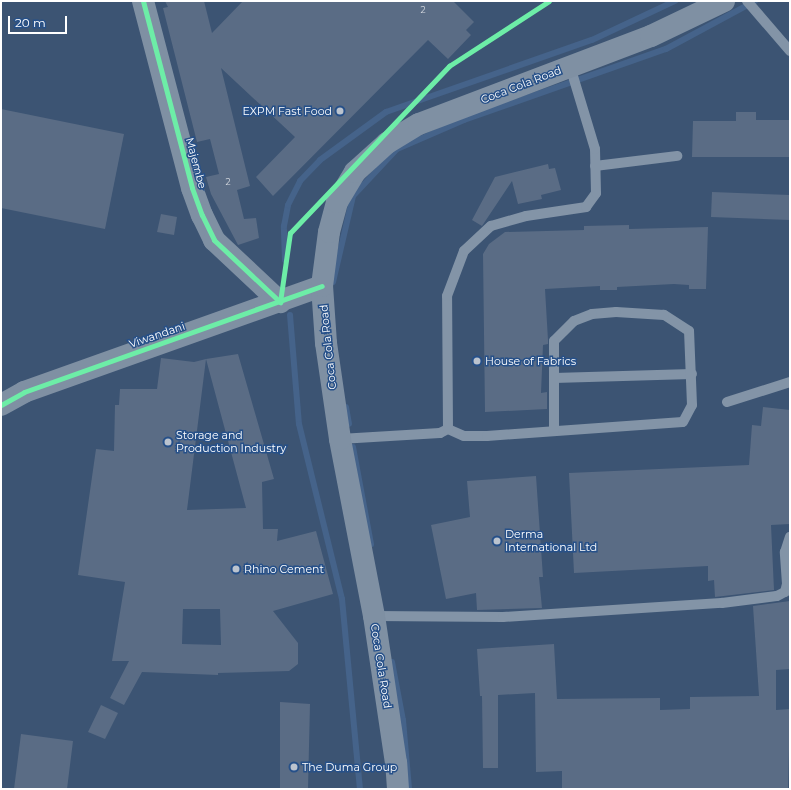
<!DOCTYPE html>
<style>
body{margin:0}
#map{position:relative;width:791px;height:790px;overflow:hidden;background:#3c5473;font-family:Montserrat,sans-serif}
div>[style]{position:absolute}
.stream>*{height:6px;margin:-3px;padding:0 3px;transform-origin:3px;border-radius:3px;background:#45638a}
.building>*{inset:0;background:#5a6c85}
.lane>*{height:10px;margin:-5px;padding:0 5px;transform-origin:5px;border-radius:5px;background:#8394a7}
.secondary>*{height:22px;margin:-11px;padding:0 11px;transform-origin:11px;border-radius:11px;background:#7f90a3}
.cycleway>*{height:5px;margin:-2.5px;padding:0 2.5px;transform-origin:2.5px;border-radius:2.5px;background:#6deda7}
.dots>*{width:11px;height:11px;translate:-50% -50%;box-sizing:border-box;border:2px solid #265089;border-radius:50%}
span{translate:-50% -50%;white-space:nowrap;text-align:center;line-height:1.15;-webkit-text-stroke:3px #265089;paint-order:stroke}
.number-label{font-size:9px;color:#d6dae0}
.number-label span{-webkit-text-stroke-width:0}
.street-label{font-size:11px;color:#fff}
.poi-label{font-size:11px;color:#fff}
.right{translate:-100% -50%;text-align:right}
.left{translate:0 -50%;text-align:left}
.frame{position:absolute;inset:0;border:2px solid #fff;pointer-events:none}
.scale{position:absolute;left:8px;top:16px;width:59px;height:18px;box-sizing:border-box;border:2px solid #fff;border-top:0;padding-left:5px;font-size:12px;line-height:14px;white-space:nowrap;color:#fff;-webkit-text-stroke:3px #265089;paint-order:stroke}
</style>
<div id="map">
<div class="stream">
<i style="left:285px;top:260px;width:34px;rotate:-92deg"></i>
<i style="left:284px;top:226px;width:21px;rotate:-79deg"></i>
<i style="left:288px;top:205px;width:27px;rotate:-63deg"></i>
<i style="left:300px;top:181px;width:29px;rotate:-46deg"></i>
<i style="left:320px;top:160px;width:82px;rotate:-36deg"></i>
<i style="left:386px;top:112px;width:218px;rotate:-19.3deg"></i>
<i style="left:592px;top:40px;width:92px;rotate:-25.2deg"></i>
<i style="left:333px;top:282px;width:88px;rotate:-76.9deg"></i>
<i style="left:353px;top:196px;width:64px;rotate:-46.9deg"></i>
<i style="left:397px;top:149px;width:73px;rotate:-23.4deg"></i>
<i style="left:464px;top:120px;width:214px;rotate:-19.4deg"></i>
<i style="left:666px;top:49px;width:101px;rotate:-28.3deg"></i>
<i style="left:290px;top:315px;width:109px;rotate:85.3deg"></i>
<i style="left:299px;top:424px;width:180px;rotate:76.2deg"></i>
<i style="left:342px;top:599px;width:191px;rotate:84.6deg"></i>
<i style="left:346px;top:407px;width:17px;rotate:80deg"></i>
<i style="left:353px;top:447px;width:99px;rotate:79.5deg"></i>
<i style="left:392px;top:662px;width:59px;rotate:79.3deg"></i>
<i style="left:403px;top:720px;width:69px;rotate:85deg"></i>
</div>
<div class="building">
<i style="clip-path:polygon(165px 1px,204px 1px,212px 33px,243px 1px,453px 1px,474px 22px,466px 30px,471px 35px,448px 59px,428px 40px,273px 196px,256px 177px,295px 137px,221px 68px,250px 186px,237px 190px,244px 219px,256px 218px,259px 238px,238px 245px,211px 194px,206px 177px,219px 174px,210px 139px,197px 142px,163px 8px,168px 7px)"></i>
<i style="clip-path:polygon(1px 109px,124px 134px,105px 229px,1px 208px)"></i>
<i style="clip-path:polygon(736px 112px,756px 112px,756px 120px,790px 120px,790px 157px,692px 157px,693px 121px,736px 121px)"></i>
<i style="clip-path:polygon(548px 164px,549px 169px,555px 168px,561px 190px,541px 195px,542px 199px,518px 204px,512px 181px,482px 226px,472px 220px,495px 177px)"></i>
<i style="clip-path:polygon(712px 192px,790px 195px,790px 220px,711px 217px)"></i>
<i style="clip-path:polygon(161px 214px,177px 217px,174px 235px,157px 232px)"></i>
<i style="clip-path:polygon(629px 225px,629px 229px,708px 227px,706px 289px,689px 289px,689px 285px,674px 284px,617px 287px,617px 290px,600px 290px,600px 286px,545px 289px,548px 340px,548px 344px,543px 345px,541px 393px,547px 392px,547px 409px,485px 412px,483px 254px,489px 244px,505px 232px,584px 230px,584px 226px)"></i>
<i style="clip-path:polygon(evenodd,238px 354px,274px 479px,262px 482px,263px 529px,278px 529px,277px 541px,316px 531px,333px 594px,273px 611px,298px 643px,298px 664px,289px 671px,218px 673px,218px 675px,142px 672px,124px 705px,110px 698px,129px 661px,112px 661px,125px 582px,78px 575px,96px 449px,114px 451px,115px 405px,119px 405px,120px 389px,157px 389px,161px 358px,194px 362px,206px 359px,187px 510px,246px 508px,206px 359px,238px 354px,183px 609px,220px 609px,221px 645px,182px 644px,183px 609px)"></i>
<i style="clip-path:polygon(763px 407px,790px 410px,790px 524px,771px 525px,774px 590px,715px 597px,714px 580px,708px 581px,708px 566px,574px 573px,569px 473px,749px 465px,752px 425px,761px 426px)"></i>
<i style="clip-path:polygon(536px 476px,543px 577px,539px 577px,542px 608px,477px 610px,476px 593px,446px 599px,431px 525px,470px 517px,467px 481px)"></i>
<i style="clip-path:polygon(790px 601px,790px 669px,776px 670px,776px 710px,790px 709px,788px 789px,562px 789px,562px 771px,536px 772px,535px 693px,498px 695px,498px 768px,483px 768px,482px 696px,480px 696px,477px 649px,554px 644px,557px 699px,660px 698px,660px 710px,690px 709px,690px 697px,759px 696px,753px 606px)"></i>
<i style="clip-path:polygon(280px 702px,310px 704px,308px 789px,280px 789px)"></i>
<i style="clip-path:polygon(101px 705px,118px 713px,105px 739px,88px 732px)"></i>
<i style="clip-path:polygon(21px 734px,73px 741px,67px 789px,14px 789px)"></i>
</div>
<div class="lane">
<i style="left:747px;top:1px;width:66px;rotate:49.3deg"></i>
<i style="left:595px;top:166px;width:83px;rotate:-7deg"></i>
<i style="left:554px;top:378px;width:138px;rotate:-1.7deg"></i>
<i style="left:727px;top:402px;width:66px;rotate:-17.6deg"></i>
<i style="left:448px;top:429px;width:17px;rotate:24deg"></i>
<i style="left:464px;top:436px;width:23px"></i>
<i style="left:487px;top:436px;width:196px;rotate:-4.1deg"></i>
<i style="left:683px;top:422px;width:19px;rotate:-62deg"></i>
<i style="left:692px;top:405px;width:74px;rotate:-92.3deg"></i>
<i style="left:689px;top:331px;width:30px;rotate:-147deg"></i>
<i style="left:664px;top:315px;width:48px;rotate:-176.4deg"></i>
<i style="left:616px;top:312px;width:24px;rotate:175deg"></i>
<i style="left:592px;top:314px;width:19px;rotate:159deg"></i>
<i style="left:574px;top:321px;width:28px;rotate:135deg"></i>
<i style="left:554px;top:341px;width:90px;rotate:90deg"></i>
<i style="left:340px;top:439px;width:100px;rotate:-3.4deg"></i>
<i style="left:440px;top:433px;width:9px;rotate:-27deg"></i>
<i style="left:448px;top:429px;width:133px;rotate:-90.4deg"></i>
<i style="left:447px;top:296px;width:48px;rotate:-69.3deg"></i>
<i style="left:464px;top:251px;width:37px;rotate:-43deg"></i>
<i style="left:491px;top:226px;width:36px;rotate:-16deg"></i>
<i style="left:526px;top:216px;width:61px;rotate:-8.5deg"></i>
<i style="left:586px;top:207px;width:17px;rotate:-54deg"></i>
<i style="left:596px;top:193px;width:44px;rotate:-91.3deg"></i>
<i style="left:595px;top:149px;width:87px;rotate:-106.8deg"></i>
<i style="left:374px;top:616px;width:129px;rotate:0.4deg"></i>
<i style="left:503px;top:617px;width:219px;rotate:-3.7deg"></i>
<i style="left:722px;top:603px;width:55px;rotate:-7.3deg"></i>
<i style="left:777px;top:596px;width:9px;rotate:-27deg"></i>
<i style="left:785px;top:592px;width:8px;rotate:-76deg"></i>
<i style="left:787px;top:584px;width:32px;rotate:-94deg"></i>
<i style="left:785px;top:552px;width:16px;rotate:-72deg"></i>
</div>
<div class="secondary">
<i style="left:143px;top:1px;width:193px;rotate:75.3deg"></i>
<i style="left:192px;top:188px;width:29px;rotate:70deg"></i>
<i style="left:202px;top:215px;width:28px;rotate:64deg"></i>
<i style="left:214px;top:240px;width:91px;rotate:43.2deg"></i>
<i style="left:1px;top:405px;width:26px;rotate:-29deg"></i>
<i style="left:24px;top:392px;width:316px;rotate:-19.6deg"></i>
<i style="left:398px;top:789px;width:26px;rotate:-94deg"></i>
<i style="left:396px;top:763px;width:149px;rotate:-98.5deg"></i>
<i style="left:374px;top:616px;width:180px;rotate:-100.9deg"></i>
<i style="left:340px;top:439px;width:97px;rotate:-98.3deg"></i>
<i style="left:326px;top:343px;width:57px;rotate:-94deg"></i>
<i style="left:322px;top:286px;width:54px;rotate:-82.6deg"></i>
<i style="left:329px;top:232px;width:31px;rotate:-75deg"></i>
<i style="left:337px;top:202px;width:35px;rotate:-59deg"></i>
<i style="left:355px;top:172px;width:43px;rotate:-42.2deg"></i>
<i style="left:387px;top:143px;width:37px;rotate:-31deg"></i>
<i style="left:419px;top:124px;width:248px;rotate:-20.8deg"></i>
<i style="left:651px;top:36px;width:81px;rotate:-25.6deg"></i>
</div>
<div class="cycleway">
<i style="left:143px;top:1px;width:193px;rotate:75.3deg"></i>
<i style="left:192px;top:188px;width:29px;rotate:70deg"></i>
<i style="left:202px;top:215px;width:28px;rotate:64deg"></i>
<i style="left:214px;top:240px;width:91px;rotate:43.2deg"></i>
<i style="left:280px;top:302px;width:70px;rotate:-81.8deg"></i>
<i style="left:290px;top:233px;width:231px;rotate:-46.4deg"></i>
<i style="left:449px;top:66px;width:119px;rotate:-33deg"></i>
<i style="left:1px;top:405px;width:26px;rotate:-29deg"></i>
<i style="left:24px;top:392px;width:316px;rotate:-19.6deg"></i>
</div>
<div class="dots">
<i style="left:340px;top:111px;background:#bbc3ce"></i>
<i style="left:477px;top:361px;background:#bbc3ce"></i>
<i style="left:168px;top:442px;background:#bbc3ce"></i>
<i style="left:497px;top:541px;background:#bbc3ce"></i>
<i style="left:236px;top:569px;background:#bbc3ce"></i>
<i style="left:294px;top:767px;background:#bbc3ce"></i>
</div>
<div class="number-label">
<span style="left:423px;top:10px">2</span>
<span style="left:228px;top:182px">2</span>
</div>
<div class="street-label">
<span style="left:521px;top:85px;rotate:-21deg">Coca Cola Road</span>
<span style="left:196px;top:163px;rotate:75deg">Majembe</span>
<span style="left:157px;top:335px;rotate:-19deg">Viwandani</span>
<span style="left:328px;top:347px;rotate:-96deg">Coca Cola Road</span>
<span style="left:381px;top:666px;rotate:81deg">Coca Cola Road</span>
</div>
<div class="poi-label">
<span class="right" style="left:332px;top:111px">EXPM Fast Food</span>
<span class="left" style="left:485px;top:361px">House of Fabrics</span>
<span class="left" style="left:176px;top:442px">Storage and<br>Production Industry</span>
<span class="left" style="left:505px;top:541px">Derma<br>International Ltd</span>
<span class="left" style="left:244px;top:569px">Rhino Cement</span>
<span class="left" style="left:302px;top:767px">The Duma Group</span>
</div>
<div class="frame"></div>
<div class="scale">20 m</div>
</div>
